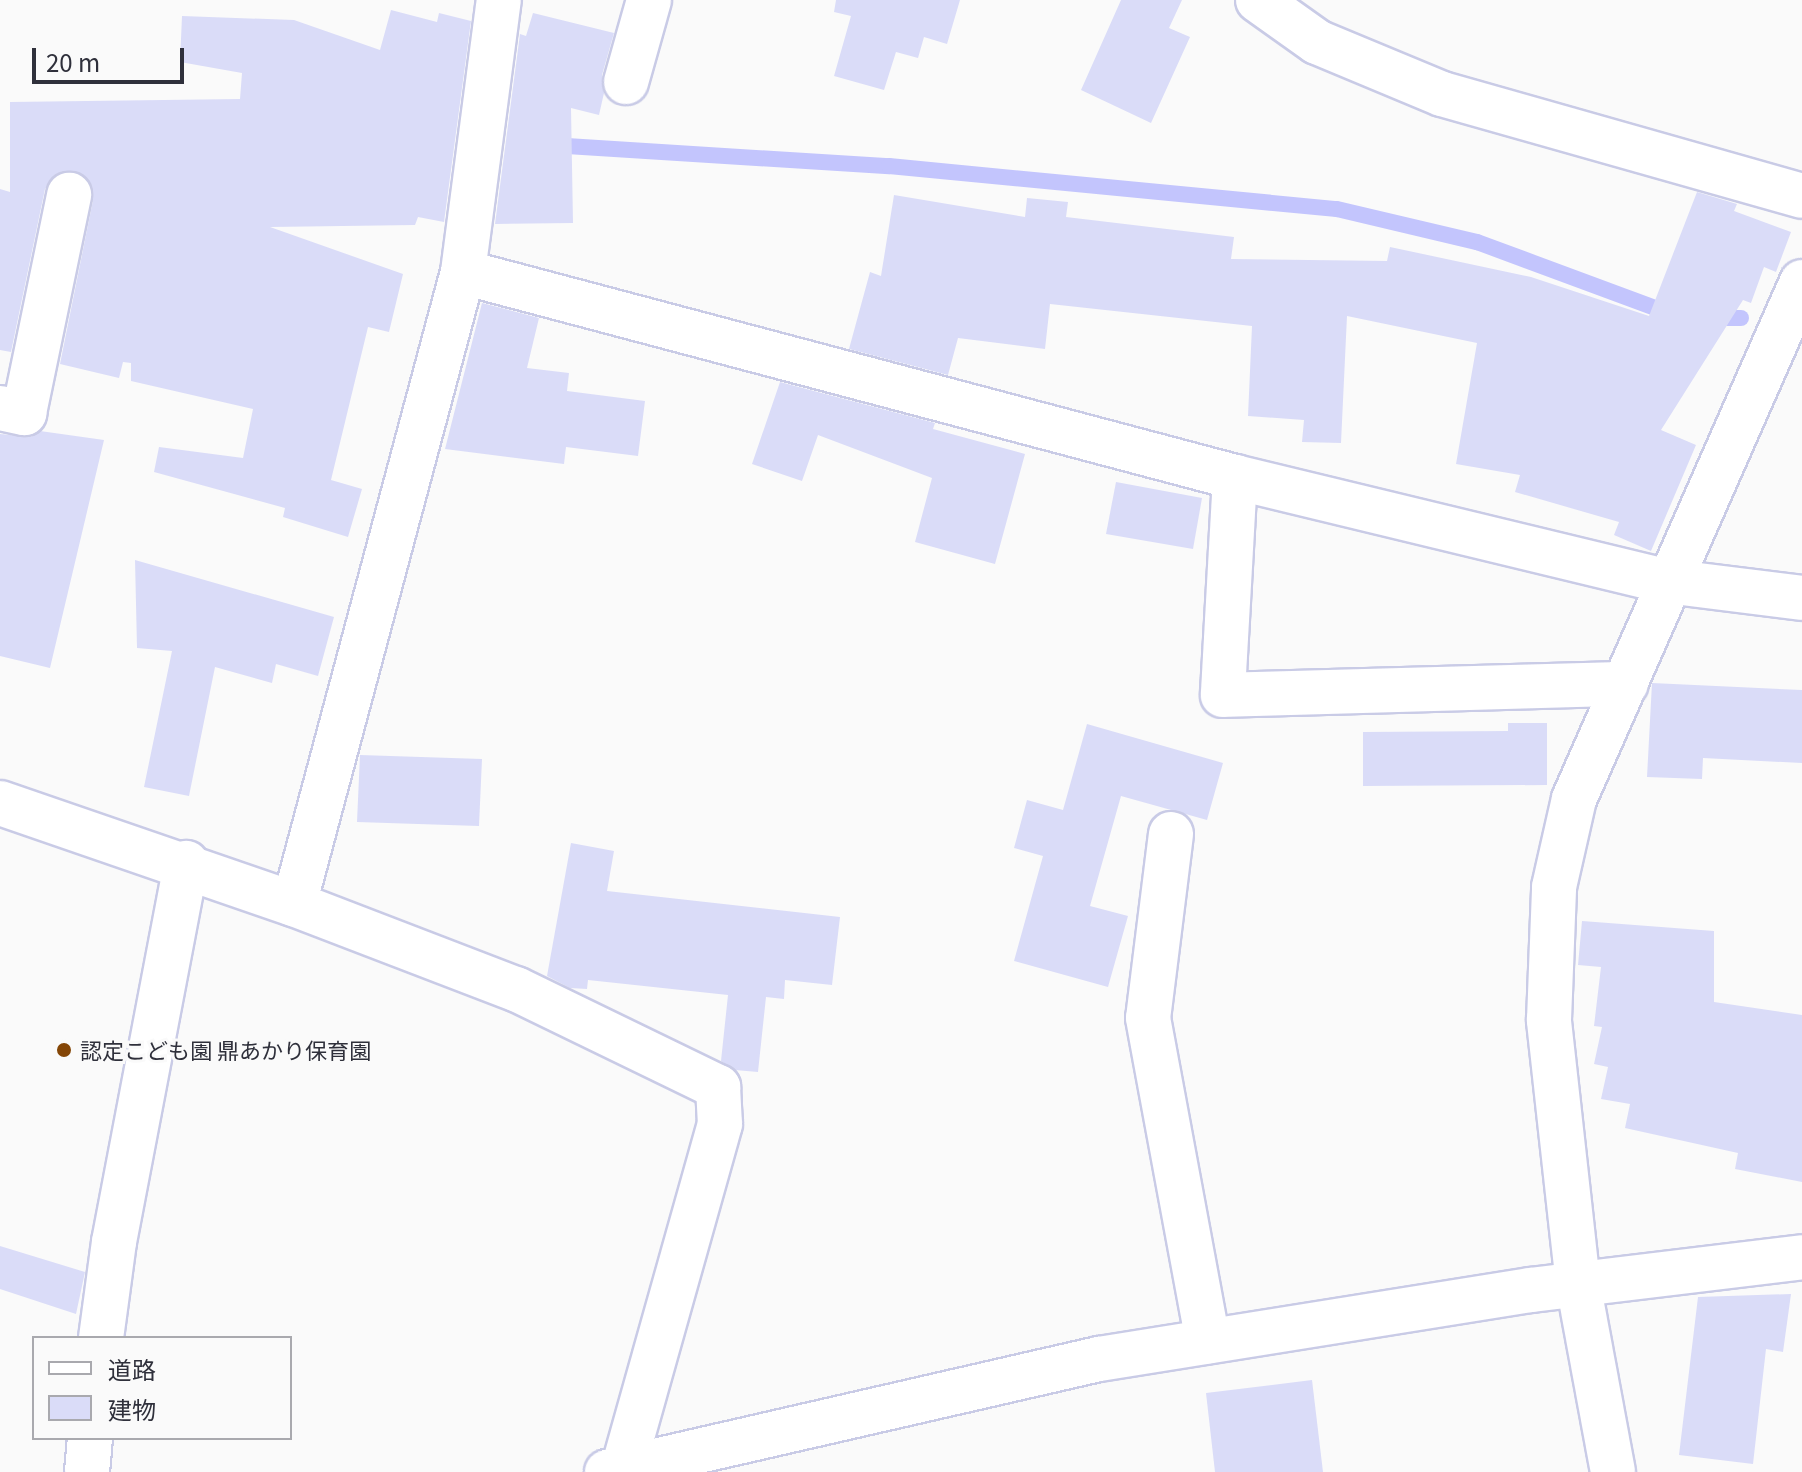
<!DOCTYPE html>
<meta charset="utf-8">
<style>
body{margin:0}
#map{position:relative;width:1802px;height:1472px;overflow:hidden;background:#fafafa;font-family:Georgia,"Noto Sans JP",serif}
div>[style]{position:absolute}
.stream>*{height:16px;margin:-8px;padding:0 8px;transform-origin:8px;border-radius:8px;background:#c3c5fd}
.building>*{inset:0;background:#dadcf8}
.roads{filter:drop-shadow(2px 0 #c9cbe6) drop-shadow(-2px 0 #c9cbe6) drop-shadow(0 2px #c9cbe6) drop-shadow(0 -2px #c9cbe6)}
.minor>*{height:44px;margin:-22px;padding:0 22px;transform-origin:22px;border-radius:22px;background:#fff}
.dots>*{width:22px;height:22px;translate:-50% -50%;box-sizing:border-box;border:4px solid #fafafa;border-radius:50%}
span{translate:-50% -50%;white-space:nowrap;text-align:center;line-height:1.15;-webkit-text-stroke:6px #fafafa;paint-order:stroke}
.poi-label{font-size:22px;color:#2f303b}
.left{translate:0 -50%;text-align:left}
.legend{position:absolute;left:32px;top:1336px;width:260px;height:104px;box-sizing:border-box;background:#fafafa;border:2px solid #a9a9ae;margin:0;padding:10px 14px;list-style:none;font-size:24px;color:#2f303b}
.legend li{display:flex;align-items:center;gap:16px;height:40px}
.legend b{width:40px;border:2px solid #a9a9ae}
.scale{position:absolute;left:32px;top:48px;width:152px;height:36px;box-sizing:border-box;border:4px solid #2f303b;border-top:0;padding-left:10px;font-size:24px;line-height:28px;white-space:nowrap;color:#2f303b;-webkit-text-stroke:6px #fafafa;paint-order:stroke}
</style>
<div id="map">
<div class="stream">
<i style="left:551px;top:145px;width:339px;rotate:3.6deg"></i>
<i style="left:889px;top:166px;width:450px;rotate:5.5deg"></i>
<i style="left:1337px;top:209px;width:144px;rotate:13.3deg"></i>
<i style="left:1477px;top:242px;width:208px;rotate:20.3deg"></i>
<i style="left:1710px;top:318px;width:31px"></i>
</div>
<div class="building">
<i style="clip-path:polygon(836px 0,960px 0,947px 44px,924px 37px,918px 58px,896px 52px,884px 90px,834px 76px,851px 16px,834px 12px)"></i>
<i style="clip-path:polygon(1121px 0,1182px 0,1169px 28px,1190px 37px,1151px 123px,1081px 90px)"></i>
<i style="clip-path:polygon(391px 10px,437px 22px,439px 13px,471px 21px,444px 222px,418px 217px,415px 225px,270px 227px,403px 274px,389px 332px,368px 327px,331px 480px,362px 489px,348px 537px,283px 517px,285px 508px,154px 472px,159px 447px,243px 458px,253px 409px,131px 381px,131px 363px,123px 362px,119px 378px,60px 364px,93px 200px,92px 186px,75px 171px,60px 172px,45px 189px,11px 352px,0 350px,0 189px,10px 192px,10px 102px,240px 99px,242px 73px,180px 62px,182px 16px,294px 20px,380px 50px)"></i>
<i style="clip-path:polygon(533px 13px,614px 33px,602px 75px,604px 93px,599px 115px,571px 108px,573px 223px,495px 224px,520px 34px,526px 36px)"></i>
<i style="clip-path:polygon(1697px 192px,1737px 204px,1734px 211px,1791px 232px,1776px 272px,1764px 267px,1751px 303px,1743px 300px,1661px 430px,1696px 445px,1651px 551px,1614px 535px,1619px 522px,1515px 492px,1520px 475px,1456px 464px,1477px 343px,1347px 316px,1341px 443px,1302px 442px,1304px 420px,1248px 416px,1252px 326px,1050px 304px,1045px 349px,958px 338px,948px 375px,849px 349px,870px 272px,881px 276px,894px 195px,1025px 217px,1027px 198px,1068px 202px,1066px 217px,1234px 237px,1231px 259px,1387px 261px,1390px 247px,1531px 277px,1649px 316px)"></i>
<i style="clip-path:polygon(482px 303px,539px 318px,527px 368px,569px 373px,567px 391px,645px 401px,638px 456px,566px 447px,564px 464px,445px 449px)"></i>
<i style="clip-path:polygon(780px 382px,935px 423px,933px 429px,1025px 454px,995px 564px,915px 542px,932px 478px,818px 435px,802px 481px,752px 464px)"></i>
<i style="clip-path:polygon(40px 431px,104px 440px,50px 668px,0 656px,0 434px,31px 437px)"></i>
<i style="clip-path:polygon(1116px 482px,1202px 498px,1193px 549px,1106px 534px)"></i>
<i style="clip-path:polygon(135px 560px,334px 617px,318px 676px,276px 664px,272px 683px,215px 667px,189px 796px,144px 787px,172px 651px,137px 648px)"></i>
<i style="clip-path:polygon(1652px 683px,1802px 690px,1802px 763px,1703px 758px,1702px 779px,1647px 777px)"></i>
<i style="clip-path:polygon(1508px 723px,1547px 723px,1547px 785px,1363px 786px,1363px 732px,1508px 731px)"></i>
<i style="clip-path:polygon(1087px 724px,1223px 763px,1207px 820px,1121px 796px,1090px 906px,1128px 916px,1108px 987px,1014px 961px,1043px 856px,1014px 848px,1027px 800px,1063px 810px)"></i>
<i style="clip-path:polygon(360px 755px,482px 759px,479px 826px,357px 822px)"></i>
<i style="clip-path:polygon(571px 843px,614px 851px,607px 891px,840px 917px,832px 985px,785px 980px,784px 999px,766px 997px,758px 1072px,735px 1070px,721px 1061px,728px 995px,588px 980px,587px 989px,570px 988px,547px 976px)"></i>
<i style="clip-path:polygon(1582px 921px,1714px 931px,1714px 1002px,1802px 1015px,1802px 1182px,1735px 1169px,1738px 1153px,1625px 1128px,1630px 1104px,1601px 1099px,1608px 1067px,1594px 1064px,1602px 1027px,1594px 1026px,1601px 967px,1578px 965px)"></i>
<i style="clip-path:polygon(0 1246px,85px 1272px,76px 1314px,0 1289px)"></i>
<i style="clip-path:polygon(1791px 1294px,1783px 1352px,1766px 1349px,1753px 1464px,1679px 1455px,1698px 1297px)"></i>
<i style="clip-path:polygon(1312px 1380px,1323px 1472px,1215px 1472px,1206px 1393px)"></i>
</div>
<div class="roads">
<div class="minor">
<i style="left:1258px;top:0;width:72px;rotate:35.4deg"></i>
<i style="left:1317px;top:42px;width:135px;rotate:22.6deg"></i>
<i style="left:1442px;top:94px;width:374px;rotate:15.8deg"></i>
<i style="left:626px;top:82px;width:85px;rotate:-74.3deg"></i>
<i style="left:463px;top:272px;width:799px;rotate:14.87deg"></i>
<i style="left:1235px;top:477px;width:443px;rotate:13.6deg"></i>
<i style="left:1666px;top:581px;width:137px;rotate:7.1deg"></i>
<i style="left:0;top:408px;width:25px;rotate:12deg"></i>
<i style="left:24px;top:413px;width:223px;rotate:-78.3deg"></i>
<i style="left:1235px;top:477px;width:218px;rotate:93.2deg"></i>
<i style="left:1223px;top:695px;width:403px;rotate:-1.6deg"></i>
<i style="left:0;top:803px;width:311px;rotate:19deg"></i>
<i style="left:294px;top:904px;width:654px;rotate:-75.03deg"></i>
<i style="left:463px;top:272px;width:274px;rotate:-82.5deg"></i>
<i style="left:1171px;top:834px;width:185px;rotate:97.1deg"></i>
<i style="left:1148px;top:1018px;width:329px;rotate:79.5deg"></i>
<i style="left:294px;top:904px;width:238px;rotate:21deg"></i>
<i style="left:516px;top:989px;width:225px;rotate:25.9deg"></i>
<i style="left:718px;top:1087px;width:37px;rotate:87deg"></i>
<i style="left:720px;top:1124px;width:357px;rotate:105.7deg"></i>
<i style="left:101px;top:1338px;width:97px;rotate:-82.3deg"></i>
<i style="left:114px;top:1242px;width:386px;rotate:-79.2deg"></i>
<i style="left:87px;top:1472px;width:34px;rotate:-85deg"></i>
<i style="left:607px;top:1472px;width:505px;rotate:-12.94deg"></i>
<i style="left:1099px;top:1359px;width:437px;rotate:-9.1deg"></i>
<i style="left:1531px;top:1290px;width:273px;rotate:-6.9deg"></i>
<i style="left:1613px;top:1472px;width:191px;rotate:-100.5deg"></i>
<i style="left:1578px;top:1284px;width:266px;rotate:-96.3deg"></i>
<i style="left:1549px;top:1020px;width:133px;rotate:-87.8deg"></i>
<i style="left:1554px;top:887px;width:90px;rotate:-77.2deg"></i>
<i style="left:1574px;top:799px;width:565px;rotate:-66.2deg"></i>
</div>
</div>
<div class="dots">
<i style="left:64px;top:1050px;background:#844606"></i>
</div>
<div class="poi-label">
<span class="left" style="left:80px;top:1050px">認定こども園 鼎あかり保育園</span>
</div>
<ul class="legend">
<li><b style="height:10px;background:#fff"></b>道路</li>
<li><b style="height:22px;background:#dadcf8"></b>建物</li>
</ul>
<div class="scale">20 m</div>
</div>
